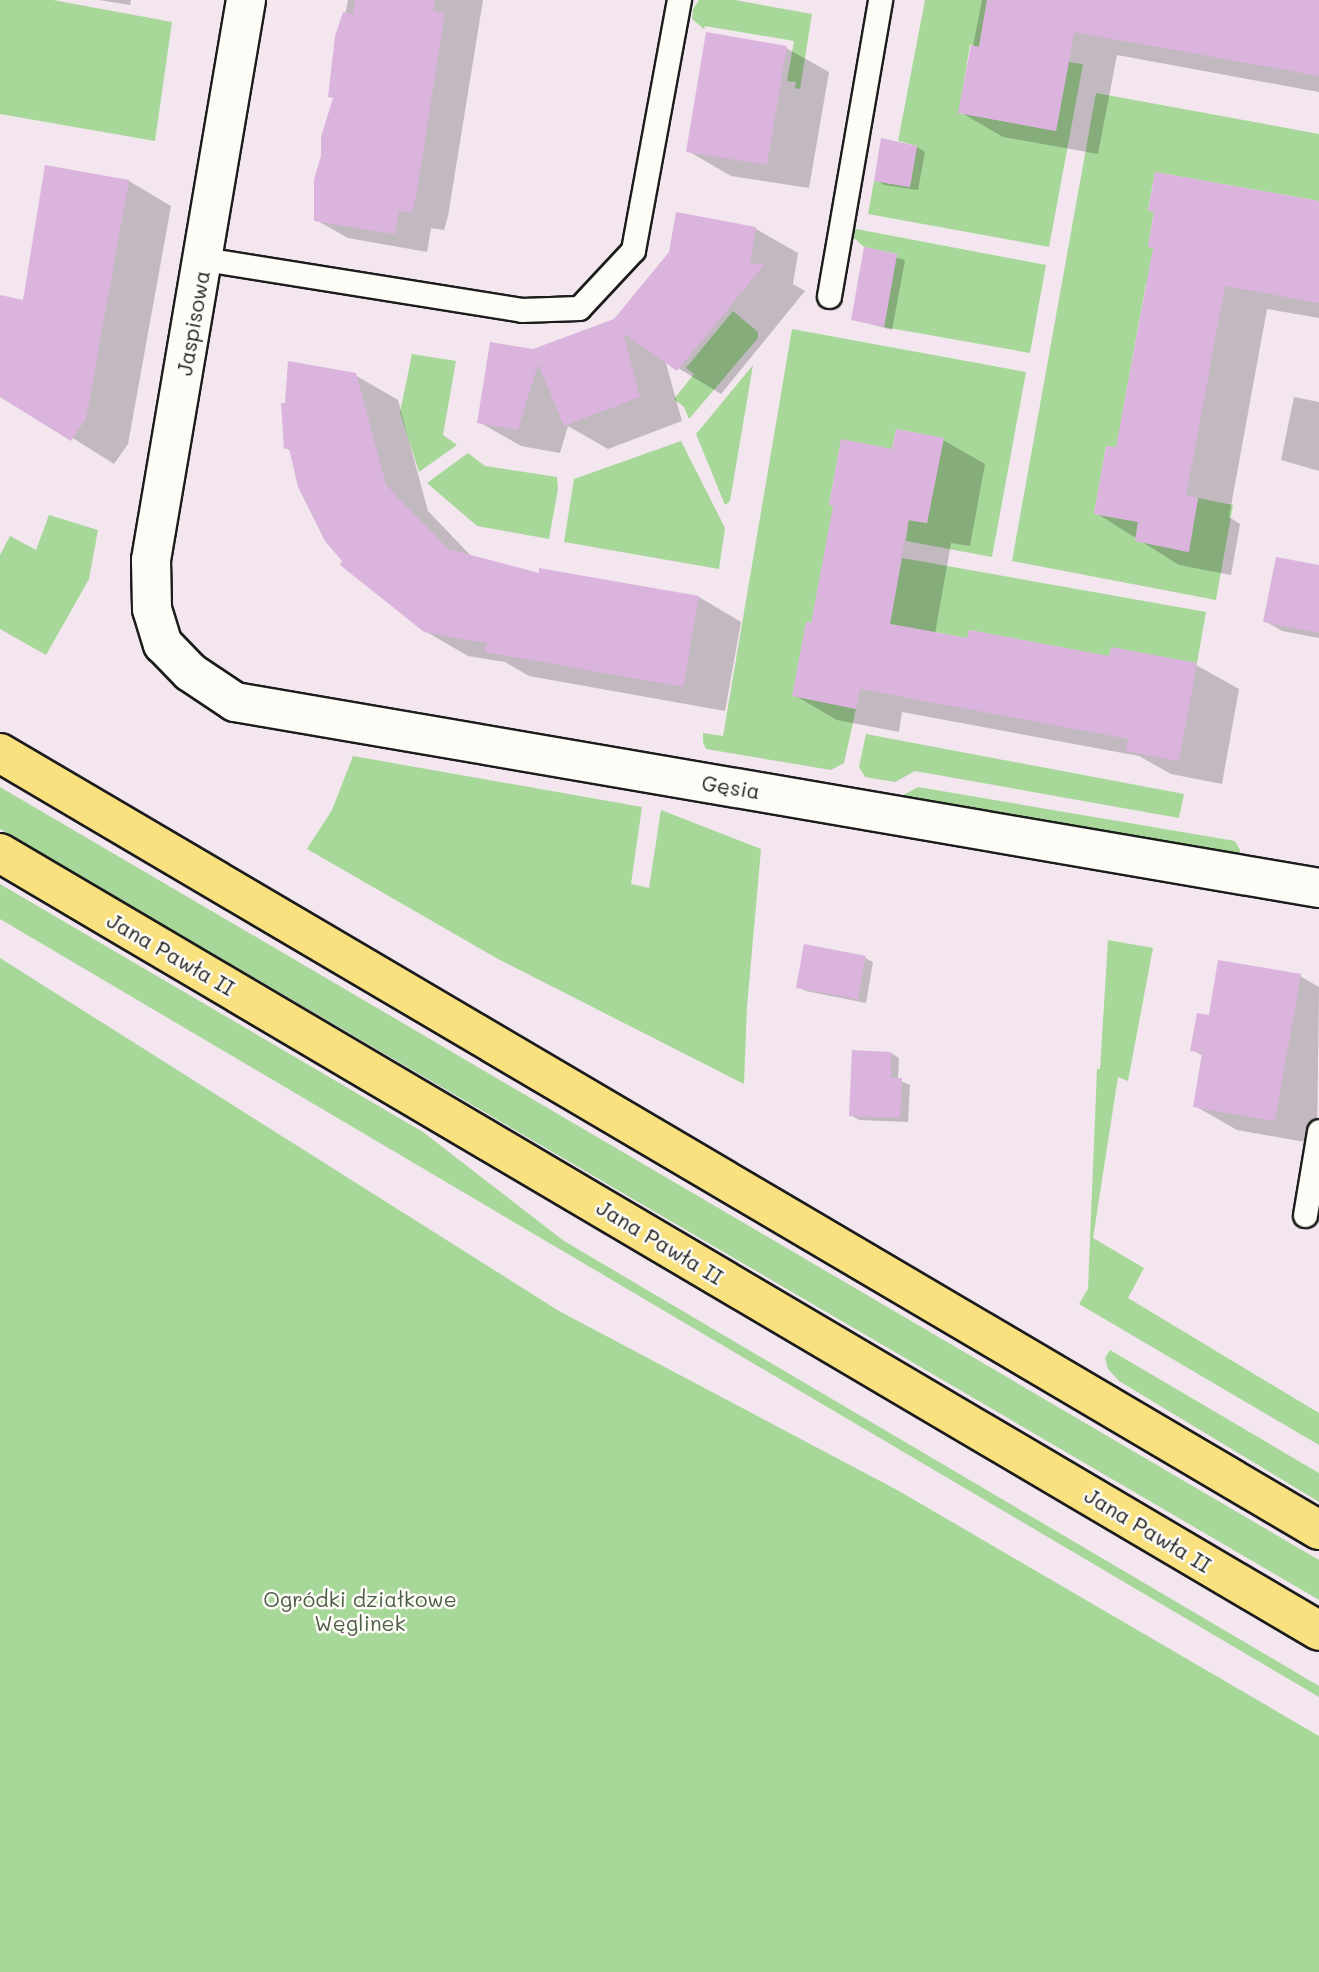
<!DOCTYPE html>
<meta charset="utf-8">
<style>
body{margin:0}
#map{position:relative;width:1319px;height:1972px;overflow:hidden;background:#f3e6ef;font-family:Mali,sans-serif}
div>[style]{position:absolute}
.green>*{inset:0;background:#a7d899}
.shadow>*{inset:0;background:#0003}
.building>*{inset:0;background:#dbb4dd}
.roads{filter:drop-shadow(2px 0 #1c1c1c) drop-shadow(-2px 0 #1c1c1c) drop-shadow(0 2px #1c1c1c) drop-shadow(0 -2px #1c1c1c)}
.lane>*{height:23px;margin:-11.5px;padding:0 11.5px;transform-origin:11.5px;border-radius:11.5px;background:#fdfcf7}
.street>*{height:38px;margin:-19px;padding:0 19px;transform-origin:19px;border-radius:19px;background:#fdfcf7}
.primary>*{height:38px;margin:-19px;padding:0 19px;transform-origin:19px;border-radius:19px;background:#fae180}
span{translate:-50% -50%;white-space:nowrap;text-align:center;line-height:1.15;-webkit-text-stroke:5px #fdfcf7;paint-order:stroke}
.street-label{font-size:21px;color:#1c1c1c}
.park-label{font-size:21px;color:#4d5e48}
</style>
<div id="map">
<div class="green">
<i style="clip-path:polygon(0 0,53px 0,172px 22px,155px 141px,0 114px)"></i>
<i style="clip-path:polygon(699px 0,735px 0,812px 14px,800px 89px,795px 88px,796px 82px,787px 81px,794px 41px,705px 26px,704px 29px,692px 19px,693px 9px)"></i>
<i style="clip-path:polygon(925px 0,987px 0,979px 47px,970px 45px,959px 113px,1056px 131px,1069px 62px,1083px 64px,1049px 247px,868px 214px,874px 181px,910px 187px,917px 146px,898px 141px)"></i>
<i style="clip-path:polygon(1096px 93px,1319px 134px,1319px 201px,1155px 172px,1148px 210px,1154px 212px,1148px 247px,1161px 250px,1146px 284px,1123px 410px,1125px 449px,1106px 446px,1094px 514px,1138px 522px,1135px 541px,1188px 552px,1198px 498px,1233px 505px,1216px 600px,1012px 561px)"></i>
<i style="clip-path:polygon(851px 228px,1046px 265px,1030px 353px,884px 327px,897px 254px,864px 247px,854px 238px)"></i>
<i style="clip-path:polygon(733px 311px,758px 332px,758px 338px,689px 419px,684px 407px,674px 399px,694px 374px,686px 368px)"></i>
<i style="clip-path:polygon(792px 329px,1026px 372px,992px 557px,906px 541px,909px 520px,927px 523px,943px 438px,896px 429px,892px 449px,841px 440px,829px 505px,833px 506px,820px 624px,806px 622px,793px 696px,856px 709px,844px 763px,831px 770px,706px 749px,703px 742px,703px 733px,723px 736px)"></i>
<i style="clip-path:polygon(412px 354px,456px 361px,443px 435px,457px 445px,419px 472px,400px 412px)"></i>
<i style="clip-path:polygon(753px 365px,730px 501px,725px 505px,696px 434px)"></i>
<i style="clip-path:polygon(681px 441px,725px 528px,719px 569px,564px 542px,574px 479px)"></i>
<i style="clip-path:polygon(468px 453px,485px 466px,557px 477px,558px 489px,549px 539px,477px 526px,427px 483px)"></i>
<i style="clip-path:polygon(49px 515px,98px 530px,89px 579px,46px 655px,0 629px,0 555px,10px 536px,36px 550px)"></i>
<i style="clip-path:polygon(902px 558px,1206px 612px,1197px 663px,1111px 648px,1108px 665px,1070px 649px,969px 630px,967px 638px,890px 624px)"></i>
<i style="clip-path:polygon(866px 734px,1184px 794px,1179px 818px,915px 771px,895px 782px,865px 777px,859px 767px)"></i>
<i style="clip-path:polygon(353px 756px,642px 807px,631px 884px,641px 886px,649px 888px,661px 810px,761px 849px,747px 1007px,744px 1084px,498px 959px,307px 849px,332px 810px)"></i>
<i style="clip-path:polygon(0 787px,1319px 1560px,1319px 1600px,0 829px)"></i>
<i style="clip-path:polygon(918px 787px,1235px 841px,1240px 850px,1239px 856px,900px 797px)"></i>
<i style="clip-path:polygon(0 884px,423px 1132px,564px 1241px,1319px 1686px,1319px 1697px,0 919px)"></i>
<i style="clip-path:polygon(1108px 940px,1153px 948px,1128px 1081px,1118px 1077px,1093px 1238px,1144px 1268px,1128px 1298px,1319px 1413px,1319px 1445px,1079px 1304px,1088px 1289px,1097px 1069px,1100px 1069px)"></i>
<i style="clip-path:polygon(0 958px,559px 1311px,899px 1491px,1319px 1736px,1319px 1972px,0 1972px)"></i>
<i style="clip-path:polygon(1110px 1350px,1319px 1473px,1319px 1502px,1119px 1381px,1108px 1369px,1105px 1358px)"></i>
</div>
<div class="shadow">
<i style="clip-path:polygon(99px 0,131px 0,130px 5px)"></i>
<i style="clip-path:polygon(348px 0,483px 0,448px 216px,444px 230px,431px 228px,427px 252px,348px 238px,316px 220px,334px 99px,330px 96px)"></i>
<i style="clip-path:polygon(982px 0,1319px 0,1319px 92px,1117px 55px,1098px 154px,1003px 137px,960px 112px)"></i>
<i style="clip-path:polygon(786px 48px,829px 72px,809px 188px,731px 176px,688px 151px)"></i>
<i style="clip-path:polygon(917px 147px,925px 152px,918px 190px,884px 185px,876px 180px)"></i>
<i style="clip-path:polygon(129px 181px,171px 206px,128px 444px,114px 464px,0 392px,0 297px,24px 302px)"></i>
<i style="clip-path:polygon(1319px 203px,1319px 318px,1267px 309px,1229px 517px,1240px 524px,1231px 575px,1179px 565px,1096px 513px,1117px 449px,1154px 249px,1150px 246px,1156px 213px,1150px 210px)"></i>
<i style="clip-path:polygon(756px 229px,798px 253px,793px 284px,805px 291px,721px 394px,665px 360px,682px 421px,608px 449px,568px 426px,560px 453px,521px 446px,479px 422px,534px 351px,615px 321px)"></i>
<i style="clip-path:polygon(865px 249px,905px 260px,892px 330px,853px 319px)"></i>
<i style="clip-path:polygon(355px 375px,398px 400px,428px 511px,473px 558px,540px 576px,699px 597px,741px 622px,725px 711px,529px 676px,505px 662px,468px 656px,425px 631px,345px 561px,291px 451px,286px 448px)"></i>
<i style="clip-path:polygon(1294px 397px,1319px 402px,1319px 471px,1281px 460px)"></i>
<i style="clip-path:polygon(943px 440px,985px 464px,970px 546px,951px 543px,935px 634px,1111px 658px,1196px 665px,1239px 689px,1222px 784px,1171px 774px,1139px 756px,902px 712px,899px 732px,837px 720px,794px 695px,813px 625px,894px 451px)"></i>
<i style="clip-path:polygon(1319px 566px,1319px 638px,1282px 631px,1265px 621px)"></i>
<i style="clip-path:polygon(865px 958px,873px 962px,866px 1003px,806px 991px,798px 987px)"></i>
<i style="clip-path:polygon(1300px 976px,1319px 987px,1317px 1144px,1237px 1130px,1195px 1106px,1203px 1056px,1192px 1050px,1210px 1017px)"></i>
<i style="clip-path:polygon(891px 1053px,899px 1058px,898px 1080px,910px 1085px,908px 1122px,859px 1120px,851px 1115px)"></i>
</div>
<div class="building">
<i style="clip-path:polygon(355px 0,435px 0,433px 11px,445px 13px,416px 197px,412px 213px,399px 211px,395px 234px,314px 221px,314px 179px,321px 156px,321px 137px,333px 98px,328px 97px,335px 36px,343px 12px,353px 14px)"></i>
<i style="clip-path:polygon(987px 0,1319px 0,1319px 76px,1074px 32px,1056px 131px,958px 113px,971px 45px,979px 47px)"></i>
<i style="clip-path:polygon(706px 32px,787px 46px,767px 165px,686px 152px)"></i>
<i style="clip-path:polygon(881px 138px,917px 146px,910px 187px,874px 181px)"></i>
<i style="clip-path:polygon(45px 165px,129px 180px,86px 419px,71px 441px,0 397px,0 295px,23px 300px)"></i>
<i style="clip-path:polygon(1155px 172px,1319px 201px,1319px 303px,1225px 286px,1186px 496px,1198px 498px,1189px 552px,1135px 541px,1138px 522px,1094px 514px,1106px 446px,1116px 447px,1153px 248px,1148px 247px,1154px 212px,1148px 211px)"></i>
<i style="clip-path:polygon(676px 212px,756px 227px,750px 263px,764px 265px,677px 371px,623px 333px,640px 397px,564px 426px,538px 364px,518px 430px,477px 423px,490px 342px,533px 349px,614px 319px,669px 252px)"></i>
<i style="clip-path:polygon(864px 247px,897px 254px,884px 327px,851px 320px)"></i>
<i style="clip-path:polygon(288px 361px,356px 373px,386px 485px,448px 549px,539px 573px,539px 568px,699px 596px,683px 687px,485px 652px,486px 643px,424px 632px,340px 565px,342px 561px,325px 541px,298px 487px,289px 448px,284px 449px,281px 403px,285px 403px)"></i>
<i style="clip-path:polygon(896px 429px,944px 438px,927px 523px,908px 520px,890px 624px,967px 638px,969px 630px,1109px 656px,1111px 647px,1197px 663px,1179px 761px,1126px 751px,1128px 739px,860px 689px,856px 709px,792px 696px,806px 622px,811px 623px,833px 506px,829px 505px,841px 439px,892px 449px)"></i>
<i style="clip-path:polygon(1276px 557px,1319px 565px,1319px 633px,1263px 622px)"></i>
<i style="clip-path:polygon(804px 944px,866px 956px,858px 999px,796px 988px)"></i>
<i style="clip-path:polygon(1218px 960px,1301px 974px,1275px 1121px,1193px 1107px,1202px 1053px,1190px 1051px,1197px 1013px,1209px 1015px)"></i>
<i style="clip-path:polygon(852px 1050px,891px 1052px,891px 1078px,902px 1078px,900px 1118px,849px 1116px)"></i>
</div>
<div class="roads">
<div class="lane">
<i style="left:204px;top:259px;width:321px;rotate:9.1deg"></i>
<i style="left:521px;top:310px;width:58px;rotate:-2deg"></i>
<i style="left:579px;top:308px;width:79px;rotate:-47deg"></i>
<i style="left:633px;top:250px;width:254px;rotate:-79.6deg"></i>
<i style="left:829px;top:296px;width:300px;rotate:-80.2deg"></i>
<i style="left:1305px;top:1215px;width:85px;rotate:-80.5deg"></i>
</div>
<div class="street">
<i style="left:246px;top:0;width:568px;rotate:99.63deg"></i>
<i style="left:151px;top:560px;width:49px;rotate:88.8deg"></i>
<i style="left:152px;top:609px;width:37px;rotate:73deg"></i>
<i style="left:163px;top:644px;width:39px;rotate:46deg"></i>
<i style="left:190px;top:672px;width:54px;rotate:33.7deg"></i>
<i style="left:235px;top:702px;width:1100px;rotate:9.74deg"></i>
</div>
<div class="primary">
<i style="left:0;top:753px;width:1531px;rotate:30.5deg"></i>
<i style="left:0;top:853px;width:1531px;rotate:30.53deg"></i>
</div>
</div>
<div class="street-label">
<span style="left:193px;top:323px;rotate:-80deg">Jaspisowa</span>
<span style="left:731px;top:787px;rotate:9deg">Gęsia</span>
<span style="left:171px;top:954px;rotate:30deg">Jana Pawła II</span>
<span style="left:660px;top:1242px;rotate:31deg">Jana Pawła II</span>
<span style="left:1148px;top:1530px;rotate:31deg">Jana Pawła II</span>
</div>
<div class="park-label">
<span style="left:360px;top:1611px">Ogródki działkowe<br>Węglinek</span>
</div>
</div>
